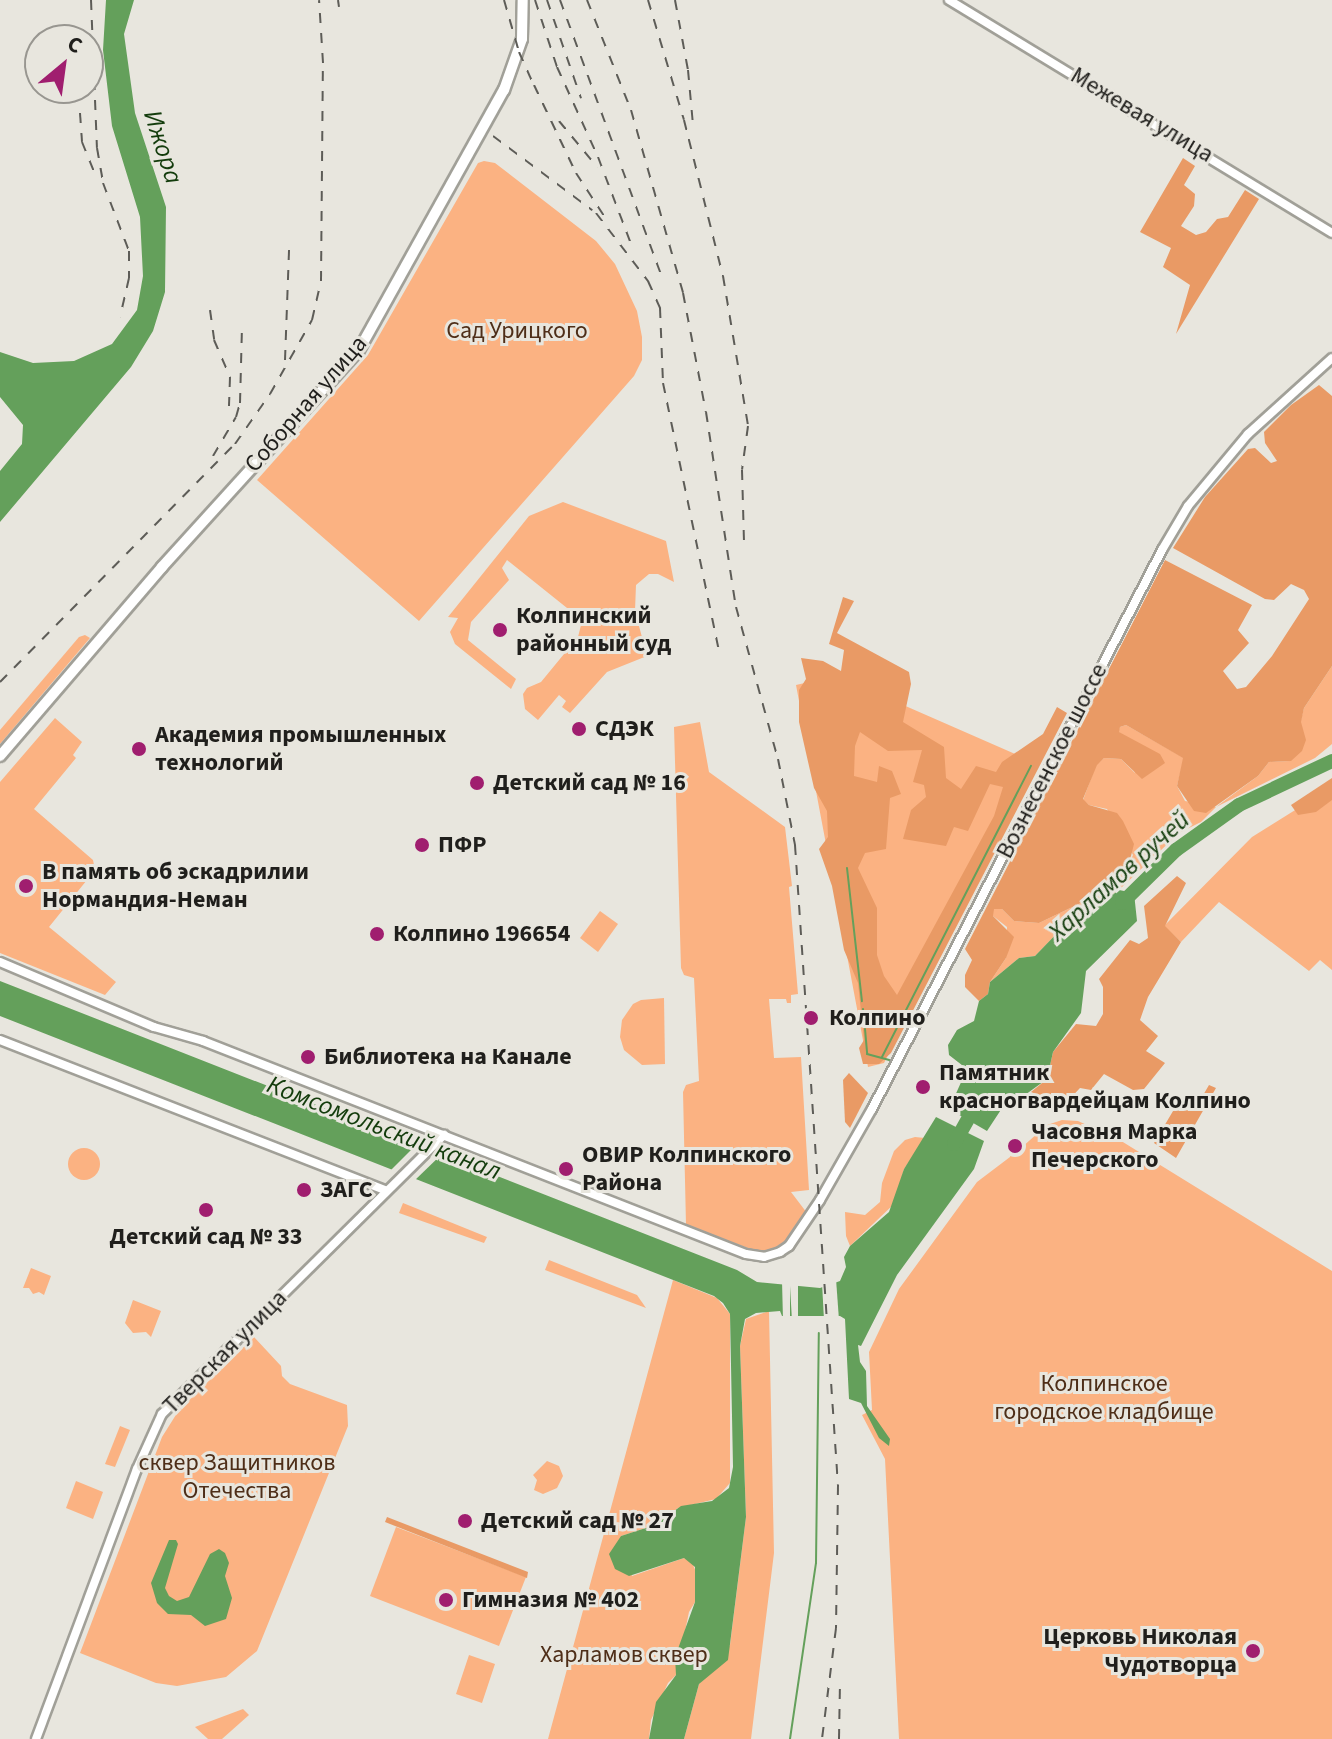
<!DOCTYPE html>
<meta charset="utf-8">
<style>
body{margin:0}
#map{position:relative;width:1332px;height:1739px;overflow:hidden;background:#e8e6de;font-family:"Source Sans 3",sans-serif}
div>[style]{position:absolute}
.green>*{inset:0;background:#fbb282}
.round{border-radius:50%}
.forest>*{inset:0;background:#e99a65}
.water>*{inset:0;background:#64a05b}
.pier>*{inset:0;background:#e8e6de}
.stream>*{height:2px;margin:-1px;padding:0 1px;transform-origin:1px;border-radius:1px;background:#64a05b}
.river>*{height:14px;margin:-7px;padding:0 7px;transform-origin:7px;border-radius:7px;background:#64a05b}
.roads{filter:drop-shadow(2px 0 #a1a098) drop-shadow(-2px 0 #a1a098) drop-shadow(0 2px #a1a098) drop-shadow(0 -2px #a1a098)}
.minor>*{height:8px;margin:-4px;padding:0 4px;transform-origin:4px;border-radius:4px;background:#fff}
.major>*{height:10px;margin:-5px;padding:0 5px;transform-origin:5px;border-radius:5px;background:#fff}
.rail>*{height:2px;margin-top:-1px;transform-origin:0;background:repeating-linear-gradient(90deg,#5d5c57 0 10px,transparent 0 20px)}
.dots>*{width:22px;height:22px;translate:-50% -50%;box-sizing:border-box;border:4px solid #e8e6de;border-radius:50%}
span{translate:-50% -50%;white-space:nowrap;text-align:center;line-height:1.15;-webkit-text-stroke:6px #e8e6de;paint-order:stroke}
.street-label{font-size:24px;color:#201f1c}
.park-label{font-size:24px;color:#4e2e18}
.poi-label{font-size:24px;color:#201f1c;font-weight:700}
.left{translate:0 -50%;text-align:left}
.right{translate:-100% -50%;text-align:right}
.water-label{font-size:26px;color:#133c0c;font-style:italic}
.north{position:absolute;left:24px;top:24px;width:80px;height:80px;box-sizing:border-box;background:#e8e6de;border:2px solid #989690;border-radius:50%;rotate:29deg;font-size:22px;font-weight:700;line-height:32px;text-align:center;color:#201f1c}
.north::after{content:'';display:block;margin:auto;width:28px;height:36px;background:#a01e6f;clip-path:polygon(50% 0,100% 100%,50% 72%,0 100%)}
</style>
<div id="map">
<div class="green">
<i style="clip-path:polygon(484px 161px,495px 163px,596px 241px,615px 264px,637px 311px,642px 337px,642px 360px,634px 376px,419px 621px,257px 480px,368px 355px,478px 163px)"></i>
<i style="clip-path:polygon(563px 502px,666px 541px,674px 582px,658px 574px,649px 574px,636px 585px,635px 611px,647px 656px,607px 672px,570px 713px,562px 707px,566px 701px,559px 695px,538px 720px,525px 709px,523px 694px,527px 688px,541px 682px,578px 637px,581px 625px,577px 616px,507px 560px,502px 568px,509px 580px,471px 622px,468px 640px,516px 679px,511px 689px,455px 644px,450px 632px,458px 618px,448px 617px,529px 516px)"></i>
<i style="clip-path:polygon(85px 635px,90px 638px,0 744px,0 730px,79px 637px)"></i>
<i style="clip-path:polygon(805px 662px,1038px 764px,884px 1063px,868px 1067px,796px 685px,809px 682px)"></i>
<i style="clip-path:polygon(1332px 666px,1332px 744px,1315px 758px,1216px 807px,1201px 822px,1179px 833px,1119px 890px,1063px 927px,1035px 956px,1019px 958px,990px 982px,1006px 958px,1007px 927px,993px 916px,993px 909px,1002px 909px,1014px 921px,1039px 923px,1110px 889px,1129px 864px,1133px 855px,1107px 809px,1089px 805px,1083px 800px,1096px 765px,1104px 758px,1121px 759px,1135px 773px,1125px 736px,1118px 732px,1120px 727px,1126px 725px,1184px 758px,1177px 786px,1185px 801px,1216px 807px,1258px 776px,1269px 762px,1290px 761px,1304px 708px)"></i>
<i style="clip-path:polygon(55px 718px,82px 742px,73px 755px,76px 758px,34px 809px,93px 860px,95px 870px,49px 927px,116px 982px,105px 995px,0 953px,0 782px)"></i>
<i style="clip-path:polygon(700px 722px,709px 772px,785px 827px,792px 886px,789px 887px,798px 994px,791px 995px,791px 1003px,787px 1003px,786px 999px,769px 999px,774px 1058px,801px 1057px,809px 1190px,791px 1192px,807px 1213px,783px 1244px,767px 1251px,753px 1250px,686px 1225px,683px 1092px,686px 1085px,699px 1081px,694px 978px,684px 975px,681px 968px,674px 727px)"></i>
<i style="clip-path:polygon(1332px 787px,1332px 970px,1320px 960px,1309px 971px,1219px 902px,1181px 942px,1164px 926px,1252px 837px)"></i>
<i style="clip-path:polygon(600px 911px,618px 924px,598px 952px,580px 938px)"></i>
<i style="clip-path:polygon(664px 998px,665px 1064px,642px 1065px,624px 1050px,620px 1037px,622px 1020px,633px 1004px,641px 1000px)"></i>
<i style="clip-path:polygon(1062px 1120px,1078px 1121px,1118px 1139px,1332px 1271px,1332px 1739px,899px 1739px,885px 1459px,862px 1415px,872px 1410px,869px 1352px,899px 1289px,977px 1182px,1010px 1157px,1012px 1150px,1021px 1148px,1047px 1125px)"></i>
<i style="clip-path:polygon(915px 1137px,925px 1138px,904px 1169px,895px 1203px,850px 1246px,846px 1236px,845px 1212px,865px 1215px,880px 1202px,882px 1183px,894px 1151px,905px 1140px)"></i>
<i class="round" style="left:68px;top:1148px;width:32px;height:32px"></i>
<i style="clip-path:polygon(403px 1203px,487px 1237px,484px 1243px,399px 1213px)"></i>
<i style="clip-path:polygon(549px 1260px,637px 1295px,646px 1308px,545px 1270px)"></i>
<i style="clip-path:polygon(31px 1268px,51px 1276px,44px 1295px,39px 1292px,33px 1294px,29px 1288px,23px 1288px)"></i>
<i style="clip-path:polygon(673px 1280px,717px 1298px,730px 1314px,730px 1483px,716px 1499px,678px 1508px,655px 1525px,621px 1536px,632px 1576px,684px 1558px,692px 1562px,696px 1572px,695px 1602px,689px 1612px,676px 1675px,668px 1683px,651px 1720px,649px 1739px,548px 1739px)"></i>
<i style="clip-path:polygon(133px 1300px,161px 1311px,151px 1337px,146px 1332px,133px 1333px,125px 1323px)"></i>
<i style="clip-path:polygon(769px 1311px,774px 1553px,751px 1739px,684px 1739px,699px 1684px,730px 1645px,746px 1517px,740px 1346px,746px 1319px)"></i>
<i style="clip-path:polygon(254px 1337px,281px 1366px,282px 1376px,290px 1384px,347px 1405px,348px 1426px,257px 1651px,226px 1677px,177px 1686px,156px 1683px,80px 1653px,162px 1437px,179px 1410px)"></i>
<i style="clip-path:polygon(120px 1426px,130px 1430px,115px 1467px,105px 1464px)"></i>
<i style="clip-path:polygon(547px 1461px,559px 1466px,563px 1476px,557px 1488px,543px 1494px,534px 1490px,537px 1480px,533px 1475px)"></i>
<i style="clip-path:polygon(76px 1481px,103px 1492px,93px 1519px,66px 1508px)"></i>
<i style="clip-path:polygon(396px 1527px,526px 1577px,499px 1646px,370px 1596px)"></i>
<i style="clip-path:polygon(469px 1655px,495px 1664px,482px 1703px,456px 1694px)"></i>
<i style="clip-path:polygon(243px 1709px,249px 1715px,222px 1739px,208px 1739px,195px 1727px)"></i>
</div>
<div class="forest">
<i style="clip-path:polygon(1183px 158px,1195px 166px,1184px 185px,1195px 194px,1194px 206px,1181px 226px,1196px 235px,1206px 232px,1217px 219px,1228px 217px,1245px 190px,1259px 199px,1176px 334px,1190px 285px,1163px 267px,1171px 248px,1140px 232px)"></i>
<i style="clip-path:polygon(1319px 385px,1332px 396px,1332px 666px,1304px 708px,1301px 722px,1306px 740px,1302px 751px,1291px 761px,1269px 762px,1258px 776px,1206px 813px,1194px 811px,1177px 786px,1183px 758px,1126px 725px,1120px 727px,1119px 732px,1160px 754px,1165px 763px,1142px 779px,1121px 759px,1104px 758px,1097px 765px,1083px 799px,1089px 805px,1117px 813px,1123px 821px,1134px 844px,1129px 864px,1110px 889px,1039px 923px,1014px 921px,1002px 909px,994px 909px,993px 916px,1014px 937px,1006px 958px,990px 982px,988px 994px,979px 1001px,965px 987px,965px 975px,972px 960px,965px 949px,1165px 560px,1252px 605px,1238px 630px,1249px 643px,1223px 671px,1237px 689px,1246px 687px,1272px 656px,1309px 599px,1304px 590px,1291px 584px,1274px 600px,1265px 599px,1173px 548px,1205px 497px,1248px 449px,1255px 448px,1271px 463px,1277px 461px,1265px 443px,1264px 432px,1291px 405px)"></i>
<i style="clip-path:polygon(evenodd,843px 597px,854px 601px,837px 633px,909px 672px,911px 684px,903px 722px,944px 747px,946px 778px,961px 789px,976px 766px,996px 772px,1002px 762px,1043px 734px,1057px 707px,1067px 713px,891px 1053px,879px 1064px,863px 1064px,859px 1048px,864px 1040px,858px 983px,844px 950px,832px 886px,819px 849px,828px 837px,827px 811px,814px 788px,799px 722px,799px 690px,806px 679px,801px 658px,823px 661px,841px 671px,844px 650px,829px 644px,843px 597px,860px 732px,888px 751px,922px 750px,913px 782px,924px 785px,926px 797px,911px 810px,903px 839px,946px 846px,954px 827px,968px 831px,990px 784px,1003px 787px,994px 816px,897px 995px,884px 976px,877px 955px,877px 908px,858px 868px,865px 853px,886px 849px,890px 798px,901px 794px,892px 771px,879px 766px,877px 782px,854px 776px,855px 746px,860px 732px)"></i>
<i style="clip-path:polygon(1332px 778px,1332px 800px,1316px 812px,1298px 815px,1291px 805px)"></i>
<i style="clip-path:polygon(1177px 876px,1186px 883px,1165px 926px,1181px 942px,1148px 997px,1140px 1020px,1158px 1036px,1146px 1051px,1165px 1063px,1144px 1089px,1133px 1090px,1104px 1074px,1091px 1090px,1080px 1088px,1064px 1105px,1031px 1092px,1047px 1079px,1053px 1052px,1076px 1024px,1096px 1026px,1103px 1014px,1103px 987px,1099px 979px,1130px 940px,1139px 944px,1148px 938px,1144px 906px)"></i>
<i style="clip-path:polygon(849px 1073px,868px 1093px,850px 1128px,845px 1122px,843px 1080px)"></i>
<i style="clip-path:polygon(1209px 1085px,1216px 1088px,1176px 1158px,1154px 1143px,1179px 1101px,1195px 1109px)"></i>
<i style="clip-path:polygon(387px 1517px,528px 1572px,527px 1578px,385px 1522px)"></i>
</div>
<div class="water">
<i style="clip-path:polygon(106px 0,134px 0,124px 34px,135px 113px,166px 207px,165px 292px,153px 331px,131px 367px,0 522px,0 471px,22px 444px,23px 425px,0 397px,0 352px,33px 363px,74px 361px,112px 344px,137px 310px,143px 276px,140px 217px,112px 126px,103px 50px)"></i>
<i style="clip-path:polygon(1119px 890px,1134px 893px,1137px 921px,1086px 971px,1081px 1013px,1053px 1052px,1047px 1079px,1018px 1100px,1010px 1096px,987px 1131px,949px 1109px,967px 1069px,949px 1055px,948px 1045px,957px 1030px,974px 1021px,979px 1001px,988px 994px,990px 982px,1019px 958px,1035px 956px,1063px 927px)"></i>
<i style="clip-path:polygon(0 981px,737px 1270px,757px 1282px,820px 1288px,840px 1281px,846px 1267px,844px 1257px,850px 1246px,889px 1212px,904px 1169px,936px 1117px,984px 1141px,974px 1169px,897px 1275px,861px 1346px,858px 1345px,860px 1362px,866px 1371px,867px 1406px,890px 1439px,889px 1446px,879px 1438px,861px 1403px,849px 1399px,845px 1319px,840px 1316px,782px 1316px,780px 1311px,756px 1313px,745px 1319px,740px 1346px,746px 1517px,728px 1660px,699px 1684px,684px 1739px,649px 1739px,656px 1702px,676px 1675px,675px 1657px,695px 1602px,695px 1567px,684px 1558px,629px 1576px,615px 1569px,609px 1554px,621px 1536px,655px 1525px,681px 1506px,712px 1501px,729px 1488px,733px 1467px,730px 1314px,723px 1303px,714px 1296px,0 1016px)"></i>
<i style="clip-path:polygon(169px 1540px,176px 1540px,178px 1544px,165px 1588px,169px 1596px,177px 1601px,189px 1597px,210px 1554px,219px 1549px,225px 1553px,229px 1563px,225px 1576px,232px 1598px,226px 1619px,205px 1626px,191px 1615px,168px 1614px,157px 1603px,151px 1583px)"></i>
</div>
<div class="pier">
<i style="clip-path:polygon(420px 1141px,445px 1151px,413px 1182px,389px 1172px)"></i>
<i style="clip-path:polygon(836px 1279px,839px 1320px,824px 1320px,822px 1283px)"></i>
<i style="clip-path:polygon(782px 1281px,798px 1282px,798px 1321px,792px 1321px,790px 1286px,790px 1321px,783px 1320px)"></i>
</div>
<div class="stream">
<i style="left:847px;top:868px;width:134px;rotate:83.6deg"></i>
<i style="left:863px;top:1009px;width:11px;rotate:85deg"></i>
<i style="left:865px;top:1029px;width:25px;rotate:85deg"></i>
<i style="left:867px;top:1054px;width:23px;rotate:15deg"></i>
<i style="left:882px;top:1057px;width:327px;rotate:-62.9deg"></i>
<i style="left:790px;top:1739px;width:178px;rotate:-81.6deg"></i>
<i style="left:816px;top:1563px;width:230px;rotate:-89.3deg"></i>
</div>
<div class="river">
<i style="left:1122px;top:903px;width:76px;rotate:-44.5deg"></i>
<i style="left:1176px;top:850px;width:77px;rotate:-35.5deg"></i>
<i style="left:1239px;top:805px;width:103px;rotate:-25.3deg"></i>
<i style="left:954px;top:1144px;width:47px;rotate:-60.7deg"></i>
</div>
<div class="roads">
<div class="minor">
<i style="left:949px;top:0;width:448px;rotate:31.3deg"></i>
<i style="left:0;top:962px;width:167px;rotate:22.9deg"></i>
<i style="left:154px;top:1027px;width:51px;rotate:15.9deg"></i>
<i style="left:203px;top:1041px;width:583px;rotate:21.42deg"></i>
<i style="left:746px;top:1254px;width:18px;rotate:9deg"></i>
<i style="left:764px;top:1257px;width:17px;rotate:-17deg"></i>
<i style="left:780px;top:1252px;width:11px;rotate:-34deg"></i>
<i style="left:789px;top:1246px;width:55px;rotate:-56deg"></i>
<i style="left:820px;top:1200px;width:105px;rotate:-60.3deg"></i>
<i style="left:872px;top:1109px;width:630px;rotate:-62.58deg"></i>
<i style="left:1162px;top:550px;width:51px;rotate:-59.4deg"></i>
<i style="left:1188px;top:506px;width:94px;rotate:-50.2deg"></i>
<i style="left:1248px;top:434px;width:113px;rotate:-42.1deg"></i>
<i style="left:0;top:1040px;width:415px;rotate:21.3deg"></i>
<i style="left:36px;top:1739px;width:288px;rotate:-69.5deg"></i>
<i style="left:137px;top:1469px;width:60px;rotate:-65.6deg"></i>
<i style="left:162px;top:1414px;width:397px;rotate:-44.7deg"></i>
</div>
<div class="major">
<i style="left:0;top:756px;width:249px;rotate:-49.4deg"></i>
<i style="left:162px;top:567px;width:293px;rotate:-47.8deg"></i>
<i style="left:359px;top:350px;width:298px;rotate:-60.9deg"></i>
<i style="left:504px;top:90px;width:54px;rotate:-70.6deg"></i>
<i style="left:522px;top:39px;width:39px;rotate:-89deg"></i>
</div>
</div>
<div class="rail">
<i style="left:91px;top:0;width:148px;rotate:87.7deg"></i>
<i style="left:97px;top:148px;width:36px;rotate:80deg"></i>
<i style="left:103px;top:183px;width:73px;rotate:69.1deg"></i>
<i style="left:129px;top:251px;width:27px;rotate:90deg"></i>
<i style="left:129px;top:278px;width:40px;rotate:103deg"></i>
<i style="left:338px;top:0;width:7px;rotate:82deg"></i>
<i style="left:504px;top:0;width:54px;rotate:73.9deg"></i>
<i style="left:519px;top:52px;width:36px;rotate:66deg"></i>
<i style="left:534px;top:85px;width:98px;rotate:64.5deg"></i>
<i style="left:576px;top:173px;width:55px;rotate:56.9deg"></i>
<i style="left:535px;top:0;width:71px;rotate:71.8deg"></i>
<i style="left:557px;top:67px;width:99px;rotate:65.5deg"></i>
<i style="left:598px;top:157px;width:98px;rotate:69.2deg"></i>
<i style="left:547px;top:0;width:104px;rotate:70.9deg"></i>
<i style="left:560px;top:0;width:293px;rotate:69.8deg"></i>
<i style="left:587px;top:0;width:118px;rotate:68.2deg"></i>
<i style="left:631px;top:110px;width:190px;rotate:74.1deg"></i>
<i style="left:683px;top:293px;width:121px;rotate:79.1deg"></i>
<i style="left:706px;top:412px;width:197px;rotate:81.3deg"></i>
<i style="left:736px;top:607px;width:158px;rotate:74.6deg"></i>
<i style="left:778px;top:759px;width:88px;rotate:78.8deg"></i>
<i style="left:795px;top:845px;width:641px;rotate:86.16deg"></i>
<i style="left:838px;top:1485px;width:143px;rotate:90.8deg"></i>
<i style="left:836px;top:1628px;width:112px;rotate:97.2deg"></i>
<i style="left:648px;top:0;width:125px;rotate:73.3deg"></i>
<i style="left:684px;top:120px;width:161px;rotate:76deg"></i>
<i style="left:723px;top:276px;width:152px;rotate:80.5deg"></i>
<i style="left:748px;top:426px;width:44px;rotate:97.8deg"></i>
<i style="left:742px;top:470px;width:72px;rotate:88.4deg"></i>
<i style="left:675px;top:0;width:71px;rotate:79.5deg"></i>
<i style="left:688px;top:70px;width:55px;rotate:84.8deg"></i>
<i style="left:80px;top:113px;width:29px;rotate:86deg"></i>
<i style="left:82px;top:142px;width:35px;rotate:68deg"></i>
<i style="left:559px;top:121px;width:60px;rotate:50.4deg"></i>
<i style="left:493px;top:136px;width:124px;rotate:36.8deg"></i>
<i style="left:596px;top:213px;width:86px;rotate:52.6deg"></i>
<i style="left:648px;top:281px;width:30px;rotate:66deg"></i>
<i style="left:660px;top:308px;width:75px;rotate:87.7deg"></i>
<i style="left:663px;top:383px;width:270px;rotate:78.2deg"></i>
<i style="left:210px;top:310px;width:30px;rotate:82deg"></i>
<i style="left:214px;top:340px;width:40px;rotate:66.6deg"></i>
<i style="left:230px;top:377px;width:29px;rotate:92deg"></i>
<i style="left:285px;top:360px;width:110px;rotate:-87.9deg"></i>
<i style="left:213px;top:456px;width:45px;rotate:-59.5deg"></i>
<i style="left:236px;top:417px;width:15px;rotate:-74deg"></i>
<i style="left:240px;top:403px;width:74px;rotate:-88.5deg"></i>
<i style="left:0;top:682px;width:334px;rotate:-45.4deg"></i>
<i style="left:235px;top:444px;width:61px;rotate:-55deg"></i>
<i style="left:270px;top:394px;width:85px;rotate:-60.4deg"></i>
<i style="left:312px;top:320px;width:40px;rotate:-77deg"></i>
<i style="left:321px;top:281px;width:218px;rotate:-89.5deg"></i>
<i style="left:323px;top:63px;width:63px;rotate:-93.6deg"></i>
<i style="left:839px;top:1739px;width:57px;rotate:-89deg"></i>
</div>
<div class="dots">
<i style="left:500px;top:630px;background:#a01e6f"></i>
<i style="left:579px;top:729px;background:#a01e6f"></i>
<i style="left:139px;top:749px;background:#a01e6f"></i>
<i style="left:477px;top:783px;background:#a01e6f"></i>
<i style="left:422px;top:845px;background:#a01e6f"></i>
<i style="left:26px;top:886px;background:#a01e6f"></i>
<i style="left:377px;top:934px;background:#a01e6f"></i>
<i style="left:811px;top:1018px;background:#a01e6f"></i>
<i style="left:308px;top:1057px;background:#a01e6f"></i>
<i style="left:923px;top:1087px;background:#a01e6f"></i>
<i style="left:1015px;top:1146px;background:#a01e6f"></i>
<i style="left:566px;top:1169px;background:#a01e6f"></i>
<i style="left:304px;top:1190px;background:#a01e6f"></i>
<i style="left:206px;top:1210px;background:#a01e6f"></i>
<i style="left:465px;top:1521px;background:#a01e6f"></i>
<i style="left:446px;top:1600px;background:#a01e6f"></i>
<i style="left:1253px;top:1651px;background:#a01e6f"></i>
</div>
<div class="street-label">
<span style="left:1142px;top:115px;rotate:31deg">Межевая улица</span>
<span style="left:306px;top:404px;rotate:-49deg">Соборная улица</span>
<span style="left:1052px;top:761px;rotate:-63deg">Вознесенское шоссе</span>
<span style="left:225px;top:1352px;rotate:-45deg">Тверская улица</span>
</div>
<div class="park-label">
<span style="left:517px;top:331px">Сад Урицкого</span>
<span style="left:1104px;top:1398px">Колпинское<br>городское кладбище</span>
<span style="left:237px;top:1477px">сквер Защитников<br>Отечества</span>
<span style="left:624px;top:1655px">Харламов сквер</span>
</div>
<div class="poi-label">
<span class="left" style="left:516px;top:630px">Колпинский<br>районный суд</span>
<span class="left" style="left:595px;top:729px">СДЭК</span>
<span class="left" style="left:155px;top:749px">Академия промышленных<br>технологий</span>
<span class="left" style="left:493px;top:783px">Детский сад № 16</span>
<span class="left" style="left:438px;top:845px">ПФР</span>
<span class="left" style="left:42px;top:886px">В память об эскадрилии<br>Нормандия-Неман</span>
<span class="left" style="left:393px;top:934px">Колпино 196654</span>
<span class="left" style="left:829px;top:1018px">Колпино</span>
<span class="left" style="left:324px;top:1057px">Библиотека на Канале</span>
<span class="left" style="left:939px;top:1087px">Памятник<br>красногвардейцам Колпино</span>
<span class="left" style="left:1031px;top:1146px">Часовня Марка<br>Печерского</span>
<span class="left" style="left:582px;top:1169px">ОВИР Колпинского<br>Района</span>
<span class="left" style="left:320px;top:1190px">ЗАГС</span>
<span style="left:206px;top:1237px">Детский сад № 33</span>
<span class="left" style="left:481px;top:1521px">Детский сад № 27</span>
<span class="left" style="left:462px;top:1600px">Гимназия № 402</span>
<span class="right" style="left:1237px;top:1651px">Церковь Николая<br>Чудотворца</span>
</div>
<div class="water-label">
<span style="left:163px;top:147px;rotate:72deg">Ижора</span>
<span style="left:1119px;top:876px;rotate:-42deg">Харламов ручей</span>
<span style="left:384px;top:1128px;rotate:21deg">Комсомольский канал</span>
</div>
<div class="north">С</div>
</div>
